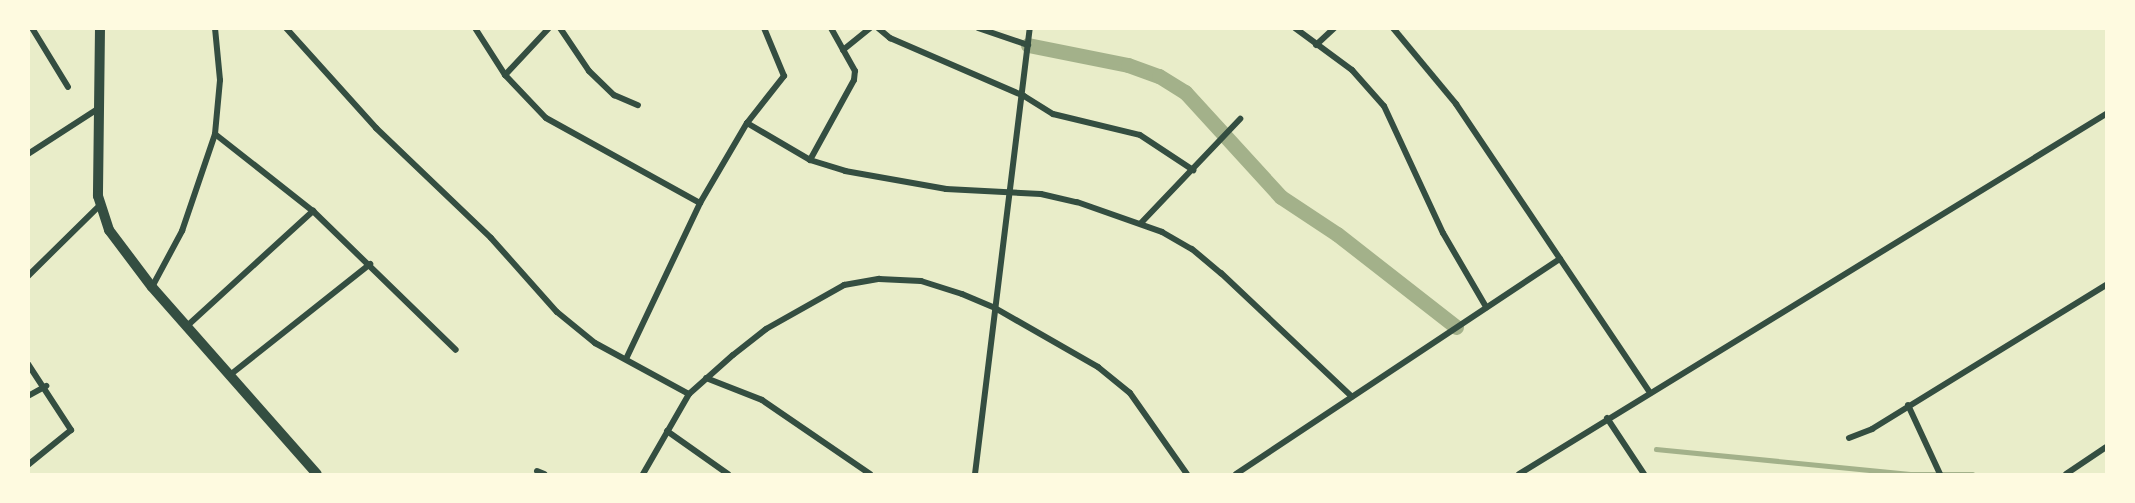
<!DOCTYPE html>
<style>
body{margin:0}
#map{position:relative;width:2135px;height:503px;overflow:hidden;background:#e9edc9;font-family:Manrope,sans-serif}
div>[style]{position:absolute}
.stream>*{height:4.5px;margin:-2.25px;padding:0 2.25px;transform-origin:2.25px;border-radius:2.25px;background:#a3b18a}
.canal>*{height:15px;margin:-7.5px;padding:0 7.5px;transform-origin:7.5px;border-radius:7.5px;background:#a3b18a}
.minor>*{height:6px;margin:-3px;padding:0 3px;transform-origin:3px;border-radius:3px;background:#344e41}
.secondary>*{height:10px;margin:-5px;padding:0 5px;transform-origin:5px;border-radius:5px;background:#344e41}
span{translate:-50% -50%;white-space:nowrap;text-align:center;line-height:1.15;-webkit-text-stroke:6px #fefae0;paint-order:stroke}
.frame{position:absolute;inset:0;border:30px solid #fefae0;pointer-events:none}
</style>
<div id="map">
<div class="stream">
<i style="left:1656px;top:449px;width:255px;rotate:5.6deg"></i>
<i style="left:1910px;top:474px;width:63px"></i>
</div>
<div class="canal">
<i style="left:1028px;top:45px;width:102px;rotate:11.3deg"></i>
<i style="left:1128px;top:65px;width:33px;rotate:20deg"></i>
<i style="left:1159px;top:76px;width:31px;rotate:32deg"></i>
<i style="left:1185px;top:92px;width:142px;rotate:47.6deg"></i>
<i style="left:1281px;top:197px;width:67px;rotate:33.5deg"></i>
<i style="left:1337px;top:234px;width:151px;rotate:38deg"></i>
</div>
<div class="minor">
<i style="left:32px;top:28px;width:69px;rotate:58.6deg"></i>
<i style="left:286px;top:28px;width:135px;rotate:48deg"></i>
<i style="left:376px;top:128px;width:159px;rotate:43.7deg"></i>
<i style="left:491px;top:238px;width:99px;rotate:48.3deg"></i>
<i style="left:557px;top:312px;width:49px;rotate:39.2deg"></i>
<i style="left:595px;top:343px;width:107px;rotate:28.5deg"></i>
<i style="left:475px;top:28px;width:56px;rotate:57.4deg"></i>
<i style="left:505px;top:75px;width:59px;rotate:46.4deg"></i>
<i style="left:546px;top:118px;width:176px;rotate:28.9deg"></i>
<i style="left:560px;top:28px;width:52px;rotate:56deg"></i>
<i style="left:589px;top:71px;width:35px;rotate:44deg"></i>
<i style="left:614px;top:95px;width:26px;rotate:23deg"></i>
<i style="left:878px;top:28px;width:16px;rotate:40deg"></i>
<i style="left:890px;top:38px;width:146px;rotate:23.4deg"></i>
<i style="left:1024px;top:96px;width:34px;rotate:32deg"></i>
<i style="left:1053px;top:114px;width:89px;rotate:13.6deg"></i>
<i style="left:1140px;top:135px;width:64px;rotate:33.4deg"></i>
<i style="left:978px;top:28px;width:53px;rotate:18.8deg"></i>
<i style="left:1295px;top:28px;width:71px;rotate:36.4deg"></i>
<i style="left:1352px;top:70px;width:48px;rotate:48.4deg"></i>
<i style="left:1384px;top:106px;width:140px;rotate:65.1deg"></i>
<i style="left:1443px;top:233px;width:86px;rotate:59.8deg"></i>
<i style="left:1393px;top:28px;width:99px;rotate:50.3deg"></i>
<i style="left:1456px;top:104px;width:346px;rotate:56.1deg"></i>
<i style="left:1316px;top:45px;width:25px;rotate:-43deg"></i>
<i style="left:843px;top:50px;width:35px;rotate:-39deg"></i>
<i style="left:505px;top:75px;width:64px;rotate:-46.9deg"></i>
<i style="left:747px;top:123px;width:73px;rotate:30.4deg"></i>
<i style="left:810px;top:160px;width:37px;rotate:17deg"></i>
<i style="left:845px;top:171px;width:103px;rotate:10.1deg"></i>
<i style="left:946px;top:189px;width:95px;rotate:3deg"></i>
<i style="left:1041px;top:194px;width:37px;rotate:13deg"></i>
<i style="left:1077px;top:202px;width:90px;rotate:19.4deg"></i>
<i style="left:1162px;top:232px;width:34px;rotate:30deg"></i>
<i style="left:1192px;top:249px;width:38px;rotate:40deg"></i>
<i style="left:1221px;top:273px;width:180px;rotate:43.4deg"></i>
<i style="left:215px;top:134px;width:125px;rotate:38.2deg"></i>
<i style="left:313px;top:211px;width:199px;rotate:44.2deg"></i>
<i style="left:28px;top:154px;width:81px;rotate:-32.9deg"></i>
<i style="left:810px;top:160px;width:91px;rotate:-61.2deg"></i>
<i style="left:854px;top:80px;width:9px;rotate:-84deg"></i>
<i style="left:855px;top:71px;width:49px;rotate:-119.2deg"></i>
<i style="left:1141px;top:223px;width:144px;rotate:-46.4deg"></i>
<i style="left:28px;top:276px;width:100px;rotate:-44.6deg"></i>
<i style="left:152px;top:287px;width:64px;rotate:-61.8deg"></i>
<i style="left:182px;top:231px;width:102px;rotate:-71.2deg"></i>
<i style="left:215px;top:134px;width:54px;rotate:-84.7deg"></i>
<i style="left:220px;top:80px;width:52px;rotate:-95.5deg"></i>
<i style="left:187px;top:326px;width:171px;rotate:-42.4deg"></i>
<i style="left:626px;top:359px;width:173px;rotate:-64.6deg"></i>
<i style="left:700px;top:203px;width:93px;rotate:-59.6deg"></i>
<i style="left:747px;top:123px;width:60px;rotate:-51.8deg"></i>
<i style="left:784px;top:76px;width:52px;rotate:-112.6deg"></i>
<i style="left:28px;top:364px;width:79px;rotate:56.9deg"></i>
<i style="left:71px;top:430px;width:55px;rotate:140.9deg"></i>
<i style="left:230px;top:375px;width:179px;rotate:-38.4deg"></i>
<i style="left:706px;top:378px;width:60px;rotate:21.4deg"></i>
<i style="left:762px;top:400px;width:131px;rotate:34.4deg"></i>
<i style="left:28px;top:396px;width:21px;rotate:-29deg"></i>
<i style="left:1908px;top:405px;width:76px;rotate:65.1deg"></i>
<i style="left:1607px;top:418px;width:67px;rotate:56.5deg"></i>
<i style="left:667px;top:431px;width:75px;rotate:35.2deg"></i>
<i style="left:1849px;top:438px;width:25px;rotate:-21deg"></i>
<i style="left:1872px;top:429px;width:275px;rotate:-31.6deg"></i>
<i style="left:537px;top:471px;width:8px;rotate:23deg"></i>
<i style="left:643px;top:474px;width:92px;rotate:-60.1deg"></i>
<i style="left:689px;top:394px;width:59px;rotate:-41.6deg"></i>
<i style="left:733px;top:355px;width:42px;rotate:-38.2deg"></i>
<i style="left:766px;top:329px;width:90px;rotate:-29.4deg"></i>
<i style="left:844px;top:285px;width:36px;rotate:-10deg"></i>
<i style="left:879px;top:279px;width:42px;rotate:2.7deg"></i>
<i style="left:921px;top:281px;width:43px;rotate:17.6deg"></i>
<i style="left:962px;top:294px;width:36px;rotate:23deg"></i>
<i style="left:995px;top:308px;width:119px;rotate:29.8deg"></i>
<i style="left:1098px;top:367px;width:41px;rotate:39.1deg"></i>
<i style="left:1130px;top:393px;width:99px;rotate:54.9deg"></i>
<i style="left:975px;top:474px;width:449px;rotate:-83deg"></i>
<i style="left:1236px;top:474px;width:389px;rotate:-33.6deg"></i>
<i style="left:1519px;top:474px;width:689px;rotate:-31.52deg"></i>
<i style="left:2066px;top:474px;width:48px;rotate:-34deg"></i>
</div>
<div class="secondary">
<i style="left:100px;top:28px;width:168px;rotate:90.7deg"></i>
<i style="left:98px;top:196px;width:36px;rotate:72deg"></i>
<i style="left:109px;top:230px;width:71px;rotate:53deg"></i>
<i style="left:152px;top:287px;width:249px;rotate:48.6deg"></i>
</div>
<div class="frame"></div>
</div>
